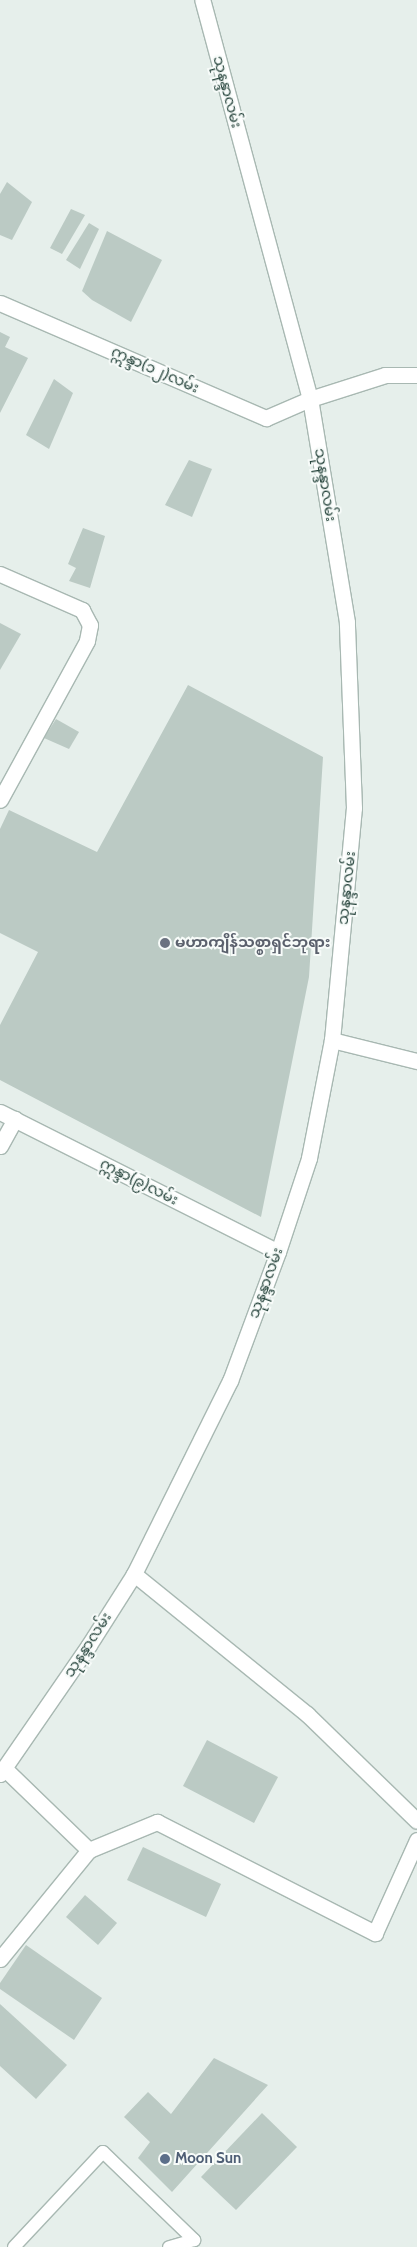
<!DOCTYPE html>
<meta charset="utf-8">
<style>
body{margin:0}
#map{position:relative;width:417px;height:2247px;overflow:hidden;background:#e6efeb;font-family:Cabin,"Noto Sans Myanmar",sans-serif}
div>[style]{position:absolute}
.building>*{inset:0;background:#bbcac4}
.roads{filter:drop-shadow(1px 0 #a8b8b2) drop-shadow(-1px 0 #a8b8b2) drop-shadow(0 1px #a8b8b2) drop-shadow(0 -1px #a8b8b2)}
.service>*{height:12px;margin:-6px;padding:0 6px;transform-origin:6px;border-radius:6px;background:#fff}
.minor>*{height:15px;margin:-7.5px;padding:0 7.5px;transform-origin:7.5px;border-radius:7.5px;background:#fff}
.secondary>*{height:15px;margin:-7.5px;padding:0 7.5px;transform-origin:7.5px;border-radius:7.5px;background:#fff}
.dots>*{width:14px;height:14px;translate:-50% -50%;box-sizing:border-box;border:2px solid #f7fbf9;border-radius:50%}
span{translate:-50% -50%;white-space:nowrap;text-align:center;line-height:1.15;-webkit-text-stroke:4px #f7fbf9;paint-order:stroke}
.street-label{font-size:15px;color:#24423a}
.worship-label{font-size:15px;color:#5b616d;font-weight:700}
.left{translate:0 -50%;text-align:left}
.service-label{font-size:15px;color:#4e5e75;font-weight:700}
</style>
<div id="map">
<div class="building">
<i style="clip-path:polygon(7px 182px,32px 202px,12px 240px,0 235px,0 194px)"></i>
<i style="clip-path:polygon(71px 209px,85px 215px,62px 254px,50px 248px)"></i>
<i style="clip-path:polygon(89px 223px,99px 229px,80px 269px,66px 260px)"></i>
<i style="clip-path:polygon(107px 231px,162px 260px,131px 322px,92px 300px,82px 291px)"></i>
<i style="clip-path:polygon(0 332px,10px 337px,5px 347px,28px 358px,0 413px)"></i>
<i style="clip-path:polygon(54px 379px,73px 393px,49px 449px,26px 435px)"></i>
<i style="clip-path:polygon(189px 460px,212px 469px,192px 517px,165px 505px)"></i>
<i style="clip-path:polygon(83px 528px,105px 536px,90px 588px,69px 581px,76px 568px,68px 564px)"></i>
<i style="clip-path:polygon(0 623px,21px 634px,0 670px)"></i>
<i style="clip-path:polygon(188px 685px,323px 757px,309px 977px,261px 1217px,0 1080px,0 1025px,38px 952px,0 933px,0 829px,9px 810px,97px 852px)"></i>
<i style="clip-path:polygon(56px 719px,79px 732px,69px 749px,44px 738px)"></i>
<i style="clip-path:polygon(207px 1740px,278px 1777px,254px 1823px,183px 1786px)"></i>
<i style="clip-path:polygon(143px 1847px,221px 1884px,206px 1917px,127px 1880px)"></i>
<i style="clip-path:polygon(85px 1895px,117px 1923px,98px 1945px,66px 1917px)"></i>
<i style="clip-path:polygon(26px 1945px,102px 1998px,74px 2040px,0 1989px,0 1983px)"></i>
<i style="clip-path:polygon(0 2004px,67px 2065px,36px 2099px,0 2066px)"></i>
<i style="clip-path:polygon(214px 2058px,268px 2085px,172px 2192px,138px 2158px,150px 2142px,124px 2117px,148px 2092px,171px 2114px)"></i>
<i style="clip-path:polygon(262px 2113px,297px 2147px,236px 2210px,201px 2177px)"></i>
</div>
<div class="roads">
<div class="service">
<i style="left:14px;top:2247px;width:130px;rotate:-46.9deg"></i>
<i style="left:103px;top:2152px;width:127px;rotate:44deg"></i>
<i style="left:194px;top:2240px;width:26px;rotate:164deg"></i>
</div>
<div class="minor">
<i style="left:0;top:303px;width:290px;rotate:23.4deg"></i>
<i style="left:266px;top:418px;width:48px;rotate:-23.4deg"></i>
<i style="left:310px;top:399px;width:79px;rotate:-17.7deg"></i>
<i style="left:385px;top:375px;width:32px"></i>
<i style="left:0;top:574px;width:90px;rotate:23.7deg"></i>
<i style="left:82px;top:610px;width:17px;rotate:62deg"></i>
<i style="left:90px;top:625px;width:16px;rotate:101deg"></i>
<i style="left:87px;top:641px;width:181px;rotate:118.7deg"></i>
<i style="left:332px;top:1040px;width:88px;rotate:13.9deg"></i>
<i style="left:0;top:1112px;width:311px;rotate:26.7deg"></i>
<i style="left:0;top:1146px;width:31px;rotate:-61deg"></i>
<i style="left:134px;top:1574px;width:223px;rotate:39deg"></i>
<i style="left:307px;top:1714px;width:153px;rotate:44.2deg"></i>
<i style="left:5px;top:1769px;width:117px;rotate:44deg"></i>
<i style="left:0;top:1959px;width:141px;rotate:-50.8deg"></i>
<i style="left:89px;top:1850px;width:74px;rotate:-22.4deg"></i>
<i style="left:157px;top:1822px;width:245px;rotate:27deg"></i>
<i style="left:375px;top:1933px;width:102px;rotate:-65.7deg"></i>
</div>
<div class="secondary">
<i style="left:0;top:1774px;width:157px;rotate:-55.4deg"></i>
<i style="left:89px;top:1645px;width:84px;rotate:-57.6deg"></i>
<i style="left:134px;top:1574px;width:216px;rotate:-63.6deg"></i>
<i style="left:230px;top:1381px;width:138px;rotate:-69.6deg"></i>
<i style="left:278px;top:1252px;width:99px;rotate:-71.7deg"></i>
<i style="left:309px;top:1158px;width:120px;rotate:-79deg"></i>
<i style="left:332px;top:1040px;width:233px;rotate:-84.6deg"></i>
<i style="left:354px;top:808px;width:186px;rotate:-92.2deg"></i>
<i style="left:347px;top:622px;width:226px;rotate:-99.4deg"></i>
<i style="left:310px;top:399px;width:413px;rotate:-105.1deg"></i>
</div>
</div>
<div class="dots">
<i style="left:165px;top:943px;background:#6b7280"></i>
<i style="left:165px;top:2159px;background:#5c6f8a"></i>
</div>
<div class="street-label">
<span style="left:227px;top:92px;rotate:75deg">သုနန္ဒာလမ်း</span>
<span style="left:155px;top:370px;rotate:24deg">ဣန္ဒာ(၁၂)လမ်း</span>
<span style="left:325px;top:485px;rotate:81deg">သုနန္ဒာလမ်း</span>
<span style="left:347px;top:888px;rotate:-84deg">သုနန္ဒာလမ်း</span>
<span style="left:139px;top:1182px;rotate:27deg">ဣန္ဒာ(၉)လမ်း</span>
<span style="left:266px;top:1283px;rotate:-70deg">သုနန္ဒာလမ်း</span>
<span style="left:88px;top:1645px;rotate:-57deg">သုနန္ဒာလမ်း</span>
</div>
<div class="worship-label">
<span class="left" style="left:175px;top:943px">မဟာကျိန်သစ္စာရှင်ဘုရား</span>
</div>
<div class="service-label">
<span class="left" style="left:175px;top:2159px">Moon Sun</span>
</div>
</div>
